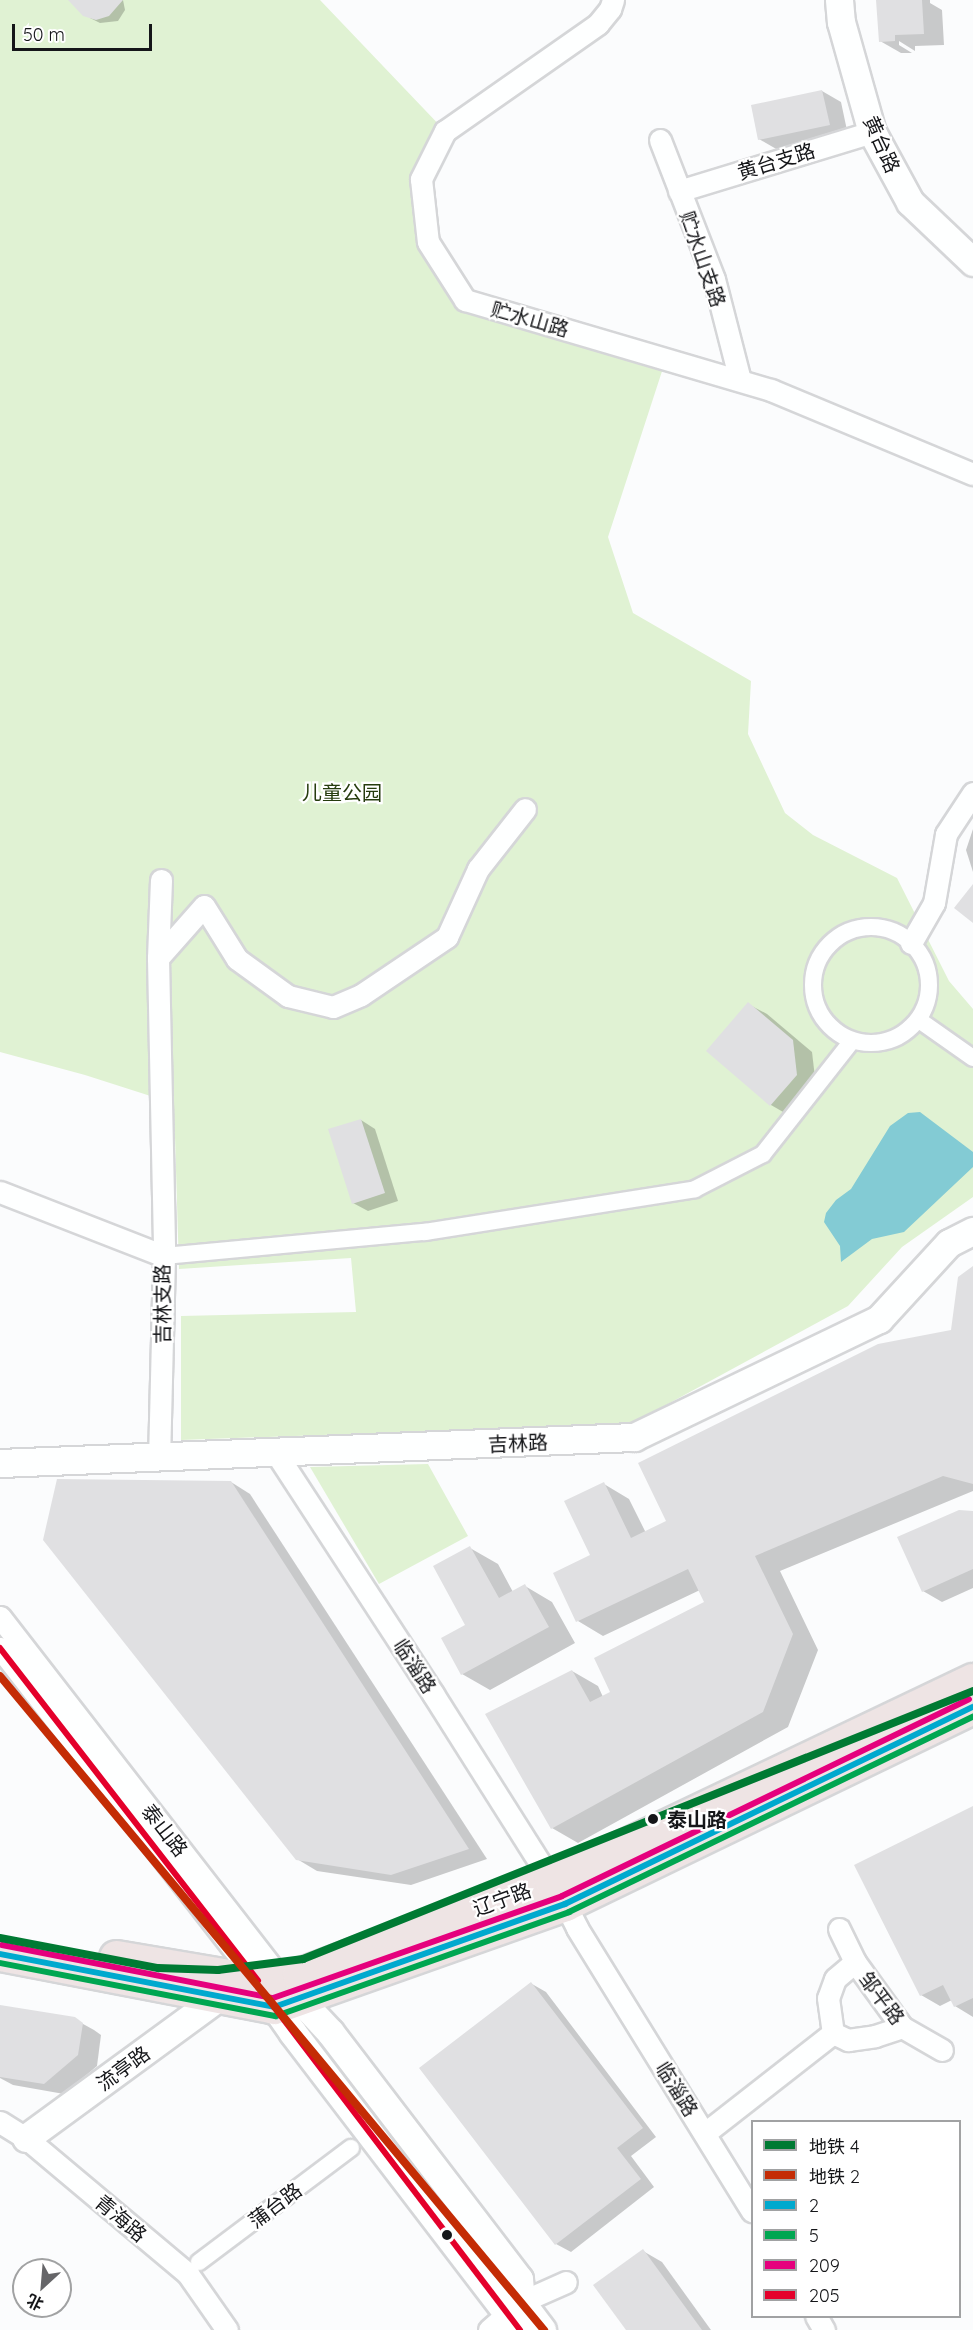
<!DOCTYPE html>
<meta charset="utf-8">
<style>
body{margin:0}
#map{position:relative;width:973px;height:2330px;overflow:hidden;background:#fbfcfd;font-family:Quicksand,"Noto Sans SC",sans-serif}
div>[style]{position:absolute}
.green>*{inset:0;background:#e0f2d3}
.water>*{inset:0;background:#83cbd4}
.shadow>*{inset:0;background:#0003}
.building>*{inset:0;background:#e0e0e2}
.roads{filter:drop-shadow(2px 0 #d5d6d8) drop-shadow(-2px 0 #d5d6d8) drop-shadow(0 2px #d5d6d8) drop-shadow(0 -2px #d5d6d8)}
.pedestrian>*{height:16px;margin:-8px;padding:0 8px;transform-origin:8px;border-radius:8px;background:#feffff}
.pedestrian>.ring{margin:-8px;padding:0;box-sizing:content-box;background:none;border:16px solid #feffff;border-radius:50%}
.minor>*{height:21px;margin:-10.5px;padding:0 10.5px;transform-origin:10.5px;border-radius:10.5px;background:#feffff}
.tertiary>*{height:27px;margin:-13.5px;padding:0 13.5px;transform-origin:13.5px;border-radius:13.5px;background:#feffff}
.primary>*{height:33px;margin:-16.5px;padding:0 16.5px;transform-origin:16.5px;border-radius:16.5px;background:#eee4e4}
.bus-1>*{height:6px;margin:-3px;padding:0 3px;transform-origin:3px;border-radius:3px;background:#00a9ce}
.bus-2>*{height:6px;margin:-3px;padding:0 3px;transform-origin:3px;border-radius:3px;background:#00a651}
.bus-3>*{height:6px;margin:-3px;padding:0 3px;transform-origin:3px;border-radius:3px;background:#e5007d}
.bus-4>*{height:6px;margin:-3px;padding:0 3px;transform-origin:3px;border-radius:3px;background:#e4002b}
.metro-1>*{height:8px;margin:-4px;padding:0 4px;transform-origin:4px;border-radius:4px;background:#007a33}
.metro-2>*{height:8px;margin:-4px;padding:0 4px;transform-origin:4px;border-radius:4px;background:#c42c05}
.dots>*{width:16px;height:16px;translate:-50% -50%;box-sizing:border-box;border:3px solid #fff;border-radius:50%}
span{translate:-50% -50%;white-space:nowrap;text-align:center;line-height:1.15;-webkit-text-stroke:4.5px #fff;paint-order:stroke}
.street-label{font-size:20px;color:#151619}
.park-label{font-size:20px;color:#263c0e}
.stop-label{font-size:20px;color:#151619;font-weight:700}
.left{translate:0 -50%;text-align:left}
.legend{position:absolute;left:751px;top:2120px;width:210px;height:198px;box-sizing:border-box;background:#fff;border:2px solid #a1a2a3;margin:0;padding:8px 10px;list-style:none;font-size:18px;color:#151619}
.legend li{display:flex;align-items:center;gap:12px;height:30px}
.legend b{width:30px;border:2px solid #a1a2a3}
.north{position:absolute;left:12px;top:2258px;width:60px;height:60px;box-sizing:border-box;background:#fff;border:2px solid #a1a2a3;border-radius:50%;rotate:206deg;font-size:16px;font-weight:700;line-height:24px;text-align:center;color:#151619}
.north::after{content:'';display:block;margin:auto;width:21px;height:27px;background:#666669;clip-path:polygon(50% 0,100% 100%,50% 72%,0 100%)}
.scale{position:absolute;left:12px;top:24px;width:140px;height:27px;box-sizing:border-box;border:3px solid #151619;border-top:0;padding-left:8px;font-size:18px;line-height:21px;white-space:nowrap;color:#151619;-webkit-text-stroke:4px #fff;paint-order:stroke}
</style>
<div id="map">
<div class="green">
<i style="clip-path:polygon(0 0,320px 0,445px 131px,421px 179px,428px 242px,465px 300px,666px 359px,608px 537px,633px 613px,751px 681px,748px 734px,785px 813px,813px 835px,897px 878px,949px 981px,973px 1009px,973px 1197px,902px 1247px,848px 1306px,631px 1424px,181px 1440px,181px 1316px,356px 1312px,351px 1258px,179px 1269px,175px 1137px,163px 1100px,85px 1075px,0 1052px)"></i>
<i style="clip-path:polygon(428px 1464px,468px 1536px,379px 1584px,310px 1467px)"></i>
</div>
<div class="water">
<i style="clip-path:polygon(920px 1112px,973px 1152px,973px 1167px,904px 1232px,872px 1239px,841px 1262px,840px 1246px,824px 1222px,826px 1213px,836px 1200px,851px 1189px,890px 1126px,908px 1113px)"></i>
</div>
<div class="shadow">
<i style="clip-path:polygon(77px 0,123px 0,125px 10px,118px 21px,100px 23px,90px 18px)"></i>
<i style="clip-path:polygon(878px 0,930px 0,930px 3px,942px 10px,944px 45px,915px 46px,915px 51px,899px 41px,899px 45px,912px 53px,901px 53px,880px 41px)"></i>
<i style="clip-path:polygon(822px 91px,841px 102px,848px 135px,778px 150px,759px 139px)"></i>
<i style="clip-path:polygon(973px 829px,973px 872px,966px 850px)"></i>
<i style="clip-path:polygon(748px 1004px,767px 1014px,812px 1052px,816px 1086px,790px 1116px,771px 1105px,708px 1051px)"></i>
<i style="clip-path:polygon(361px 1120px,375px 1129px,398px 1201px,368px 1211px,353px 1203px)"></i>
<i style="clip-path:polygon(973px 1268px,973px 1491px,780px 1571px,818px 1650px,788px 1727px,578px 1843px,552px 1828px,572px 1671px,598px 1686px,603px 1697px,612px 1692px,706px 1603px,700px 1590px,603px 1636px,578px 1621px,604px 1484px,629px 1499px,646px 1533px,668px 1522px,952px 1331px)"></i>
<i style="clip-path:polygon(231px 1482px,250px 1494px,487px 1859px,411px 1885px,317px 1871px,297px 1859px)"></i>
<i style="clip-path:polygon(973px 1512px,973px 1588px,942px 1602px,923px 1591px)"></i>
<i style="clip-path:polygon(470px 1548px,498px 1564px,513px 1592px,525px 1586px,552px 1602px,575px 1643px,490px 1690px,462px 1674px)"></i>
<i style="clip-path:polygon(973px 1808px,973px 2017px,955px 2006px,952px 2000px,940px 2006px,921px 1995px)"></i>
<i style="clip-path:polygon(532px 1984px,546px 1992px,656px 2137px,631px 2156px,654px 2187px,571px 2252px,556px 2244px)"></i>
<i style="clip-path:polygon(0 2007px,74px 2019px,94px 2030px,101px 2035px,97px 2066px,64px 2094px,13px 2085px,0 2078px)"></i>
<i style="clip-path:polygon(643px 2251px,662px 2262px,711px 2330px,628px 2330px)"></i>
</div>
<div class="building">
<i style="clip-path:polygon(68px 0,123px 0,109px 16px,96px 20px,83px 16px)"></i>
<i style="clip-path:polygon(876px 0,922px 0,924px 34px,895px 35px,895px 41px,879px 42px)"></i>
<i style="clip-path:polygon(822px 90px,830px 125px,758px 140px,751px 105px)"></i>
<i style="clip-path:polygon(973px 884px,973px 923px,954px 908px)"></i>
<i style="clip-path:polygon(748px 1002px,793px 1040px,797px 1075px,770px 1106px,706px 1051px)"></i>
<i style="clip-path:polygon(361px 1119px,385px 1193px,352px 1204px,328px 1129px)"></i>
<i style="clip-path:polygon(973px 1266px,973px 1484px,943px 1476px,755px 1556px,793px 1634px,763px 1712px,551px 1829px,485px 1714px,572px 1670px,590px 1702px,610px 1692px,594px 1658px,704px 1602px,688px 1569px,576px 1622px,553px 1573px,590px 1555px,564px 1501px,604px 1482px,631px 1538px,666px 1521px,638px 1463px,878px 1344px,951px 1330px,958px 1277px)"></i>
<i style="clip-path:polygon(57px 1479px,231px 1481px,469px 1849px,391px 1875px,296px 1860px,43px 1540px)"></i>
<i style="clip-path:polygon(959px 1510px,973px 1511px,973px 1569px,922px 1592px,897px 1537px)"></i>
<i style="clip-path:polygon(470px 1546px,499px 1598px,525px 1584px,549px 1627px,461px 1675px,441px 1638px,465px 1625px,433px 1566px)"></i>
<i style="clip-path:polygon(973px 1806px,973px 1998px,954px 2007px,943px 1985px,920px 1996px,854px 1865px)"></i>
<i style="clip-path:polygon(531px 1982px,643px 2128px,617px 2148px,641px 2179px,555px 2245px,419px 2068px)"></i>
<i style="clip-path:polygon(0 2005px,75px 2017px,83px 2023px,78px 2055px,44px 2084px,0 2077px)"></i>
<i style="clip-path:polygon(643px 2249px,702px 2330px,626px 2330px,593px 2285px)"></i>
</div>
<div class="roads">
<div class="pedestrian">
<i class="ring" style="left:813px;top:927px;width:100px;height:100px"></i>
<i style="left:919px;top:1020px;width:66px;rotate:35.1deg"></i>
<i style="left:164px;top:1256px;width:262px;rotate:-5.3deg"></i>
<i style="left:425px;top:1232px;width:273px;rotate:-9deg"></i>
<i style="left:695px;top:1189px;width:76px;rotate:-27.2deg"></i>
<i style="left:763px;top:1154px;width:144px;rotate:-51.8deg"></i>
<i style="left:199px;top:2262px;width:190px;rotate:-36.9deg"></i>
</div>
<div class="minor">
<i style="left:613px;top:0;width:9px;rotate:108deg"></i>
<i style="left:610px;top:9px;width:19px;rotate:129deg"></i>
<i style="left:598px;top:24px;width:187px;rotate:145deg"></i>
<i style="left:445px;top:131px;width:54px;rotate:116.6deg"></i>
<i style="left:421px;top:179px;width:63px;rotate:83.7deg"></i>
<i style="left:428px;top:242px;width:69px;rotate:57.5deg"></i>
<i style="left:465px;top:300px;width:319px;rotate:16.4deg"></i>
<i style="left:771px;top:390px;width:219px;rotate:22.6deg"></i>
<i style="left:660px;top:140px;width:149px;rotate:68.8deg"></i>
<i style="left:714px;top:279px;width:104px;rotate:75.6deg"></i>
<i style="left:679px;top:191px;width:202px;rotate:-17deg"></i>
<i style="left:161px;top:880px;width:78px;rotate:92.2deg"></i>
<i style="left:158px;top:958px;width:298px;rotate:88.8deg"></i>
<i style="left:911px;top:943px;width:46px;rotate:-60.1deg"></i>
<i style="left:934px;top:903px;width:70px;rotate:-80.1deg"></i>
<i style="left:946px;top:834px;width:49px;rotate:-56.6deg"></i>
<i style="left:158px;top:958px;width:69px;rotate:-48.5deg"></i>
<i style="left:204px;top:906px;width:62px;rotate:58.1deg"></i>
<i style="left:237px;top:959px;width:63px;rotate:36deg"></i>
<i style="left:288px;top:996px;width:46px;rotate:13.7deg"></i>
<i style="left:333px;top:1007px;width:30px;rotate:-23deg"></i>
<i style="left:361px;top:995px;width:104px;rotate:-34deg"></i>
<i style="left:447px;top:937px;width:75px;rotate:-65.5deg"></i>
<i style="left:478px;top:869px;width:76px;rotate:-51.9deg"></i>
<i style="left:0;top:1192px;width:176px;rotate:21.3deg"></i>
<i style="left:164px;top:1256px;width:199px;rotate:91.4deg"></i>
<i style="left:276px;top:1453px;width:288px;rotate:56.9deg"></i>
<i style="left:433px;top:1694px;width:221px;rotate:57.7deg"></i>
<i style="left:0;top:1617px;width:460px;rotate:52.2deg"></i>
<i style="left:0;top:1648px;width:421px;rotate:52.2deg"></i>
<i style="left:565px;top:1904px;width:27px;rotate:63deg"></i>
<i style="left:577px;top:1928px;width:333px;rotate:58.3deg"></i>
<i style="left:839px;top:1929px;width:37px;rotate:64deg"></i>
<i style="left:855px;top:1962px;width:80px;rotate:54.1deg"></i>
<i style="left:902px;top:2027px;width:46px;rotate:29.9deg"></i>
<i style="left:855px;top:1962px;width:26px;rotate:140deg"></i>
<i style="left:835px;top:1979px;width:20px;rotate:110deg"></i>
<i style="left:828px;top:1998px;width:35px;rotate:82deg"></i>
<i style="left:833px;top:2033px;width:17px;rotate:25deg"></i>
<i style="left:848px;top:2040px;width:27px;rotate:-8deg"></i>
<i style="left:875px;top:2036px;width:28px;rotate:-18deg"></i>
<i style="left:0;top:2122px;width:31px;rotate:32deg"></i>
<i style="left:26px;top:2138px;width:212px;rotate:40deg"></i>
<i style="left:188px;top:2274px;width:68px;rotate:55.1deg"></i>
<i style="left:705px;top:2133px;width:162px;rotate:-38deg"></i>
<i style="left:816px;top:2316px;width:16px;rotate:60deg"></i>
<i style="left:489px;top:2330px;width:43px;rotate:-41.2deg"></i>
<i style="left:521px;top:2302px;width:49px;rotate:-24deg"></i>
</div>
<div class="tertiary">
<i style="left:839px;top:0;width:22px;rotate:85deg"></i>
<i style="left:841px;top:22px;width:114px;rotate:74.3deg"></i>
<i style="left:872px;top:132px;width:80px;rotate:61.5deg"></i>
<i style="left:910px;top:202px;width:87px;rotate:43.6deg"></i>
<i style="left:0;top:1463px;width:635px;rotate:-2.35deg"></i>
<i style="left:634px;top:1437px;width:272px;rotate:-25.7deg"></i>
<i style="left:879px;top:1319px;width:103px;rotate:-47.4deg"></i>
<i style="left:949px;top:1243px;width:27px;rotate:-27deg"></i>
<i style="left:286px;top:1985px;width:64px;rotate:46.9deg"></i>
<i style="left:330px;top:2032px;width:311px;rotate:52.6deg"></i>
<i style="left:519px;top:2279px;width:23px;rotate:85deg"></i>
<i style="left:521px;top:2302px;width:35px;rotate:53deg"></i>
<i style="left:263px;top:1990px;width:52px;rotate:55.1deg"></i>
<i style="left:293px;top:2033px;width:374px;rotate:52.6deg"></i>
<i style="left:26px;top:2138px;width:239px;rotate:-36.2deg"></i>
<i style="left:219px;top:1997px;width:14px;rotate:-25deg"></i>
</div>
<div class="primary">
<i style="left:0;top:1954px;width:279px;rotate:10.9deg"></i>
<i style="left:274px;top:2007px;width:309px;rotate:-19.5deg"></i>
<i style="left:565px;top:1904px;width:453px;rotate:-25.8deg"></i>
<i style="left:116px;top:1957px;width:144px;rotate:9.6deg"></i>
<i style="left:258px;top:1981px;width:24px;rotate:-2deg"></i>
<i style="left:282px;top:1980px;width:18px;rotate:-16deg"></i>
<i style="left:299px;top:1975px;width:269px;rotate:-20.5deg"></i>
<i style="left:551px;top:1881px;width:467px;rotate:-25.5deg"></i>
</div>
</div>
<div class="bus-1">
<i style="left:0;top:1954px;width:279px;rotate:10.9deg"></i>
<i style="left:274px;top:2007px;width:309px;rotate:-19.5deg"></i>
<i style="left:565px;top:1904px;width:453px;rotate:-25.8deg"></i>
</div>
<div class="bus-2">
<i style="left:0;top:1963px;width:281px;rotate:10.9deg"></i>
<i style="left:276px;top:2016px;width:311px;rotate:-19.5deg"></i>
<i style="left:569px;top:1912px;width:449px;rotate:-25.8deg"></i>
</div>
<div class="bus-3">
<i style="left:2px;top:1945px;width:276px;rotate:11.1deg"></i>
<i style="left:273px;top:1998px;width:306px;rotate:-19.4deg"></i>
<i style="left:562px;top:1896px;width:452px;rotate:-25.8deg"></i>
</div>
<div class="bus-4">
<i style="left:0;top:1648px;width:421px;rotate:52.2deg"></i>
<i style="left:274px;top:2007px;width:406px;rotate:52.7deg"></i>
</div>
<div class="metro-1">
<i style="left:0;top:1938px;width:161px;rotate:10.8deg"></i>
<i style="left:158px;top:1968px;width:60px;rotate:1.9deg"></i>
<i style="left:218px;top:1970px;width:86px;rotate:-7.4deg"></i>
<i style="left:303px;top:1959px;width:722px;rotate:-21.8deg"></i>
</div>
<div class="metro-2">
<i style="left:0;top:1676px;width:851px;rotate:50.25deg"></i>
</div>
<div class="dots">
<i style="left:653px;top:1819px;background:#151619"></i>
<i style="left:447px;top:2235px;background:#151619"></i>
</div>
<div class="street-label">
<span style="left:882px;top:144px;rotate:66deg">黄台路</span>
<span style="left:776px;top:161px;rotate:-17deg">黄台支路</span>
<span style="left:703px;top:259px;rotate:71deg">贮水山支路</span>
<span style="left:530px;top:319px;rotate:16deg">贮水山路</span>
<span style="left:162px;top:1304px;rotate:-90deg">吉林支路</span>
<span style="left:518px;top:1443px;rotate:-2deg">吉林路</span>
<span style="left:415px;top:1666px;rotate:57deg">临淄路</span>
<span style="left:165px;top:1830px;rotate:52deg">泰山路</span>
<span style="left:502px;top:1899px;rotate:-20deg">辽宁路</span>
<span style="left:882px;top:1998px;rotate:53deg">邹平路</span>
<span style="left:123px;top:2068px;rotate:-36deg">流亭路</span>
<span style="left:677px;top:2089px;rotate:58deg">临淄路</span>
<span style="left:275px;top:2205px;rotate:-37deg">蒲台路</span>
<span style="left:121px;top:2218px;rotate:40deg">青海路</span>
</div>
<div class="park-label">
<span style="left:342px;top:792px">儿童公园</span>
</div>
<div class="stop-label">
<span class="left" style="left:667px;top:1819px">泰山路</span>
</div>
<ul class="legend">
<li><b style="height:8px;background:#007a33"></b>地铁 4</li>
<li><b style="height:8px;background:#c42c05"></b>地铁 2</li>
<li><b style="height:8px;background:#00a9ce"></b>2</li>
<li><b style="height:8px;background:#00a651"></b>5</li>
<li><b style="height:8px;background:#e5007d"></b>209</li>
<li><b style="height:8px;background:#e4002b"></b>205</li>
</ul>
<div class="north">北</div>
<div class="scale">50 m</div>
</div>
